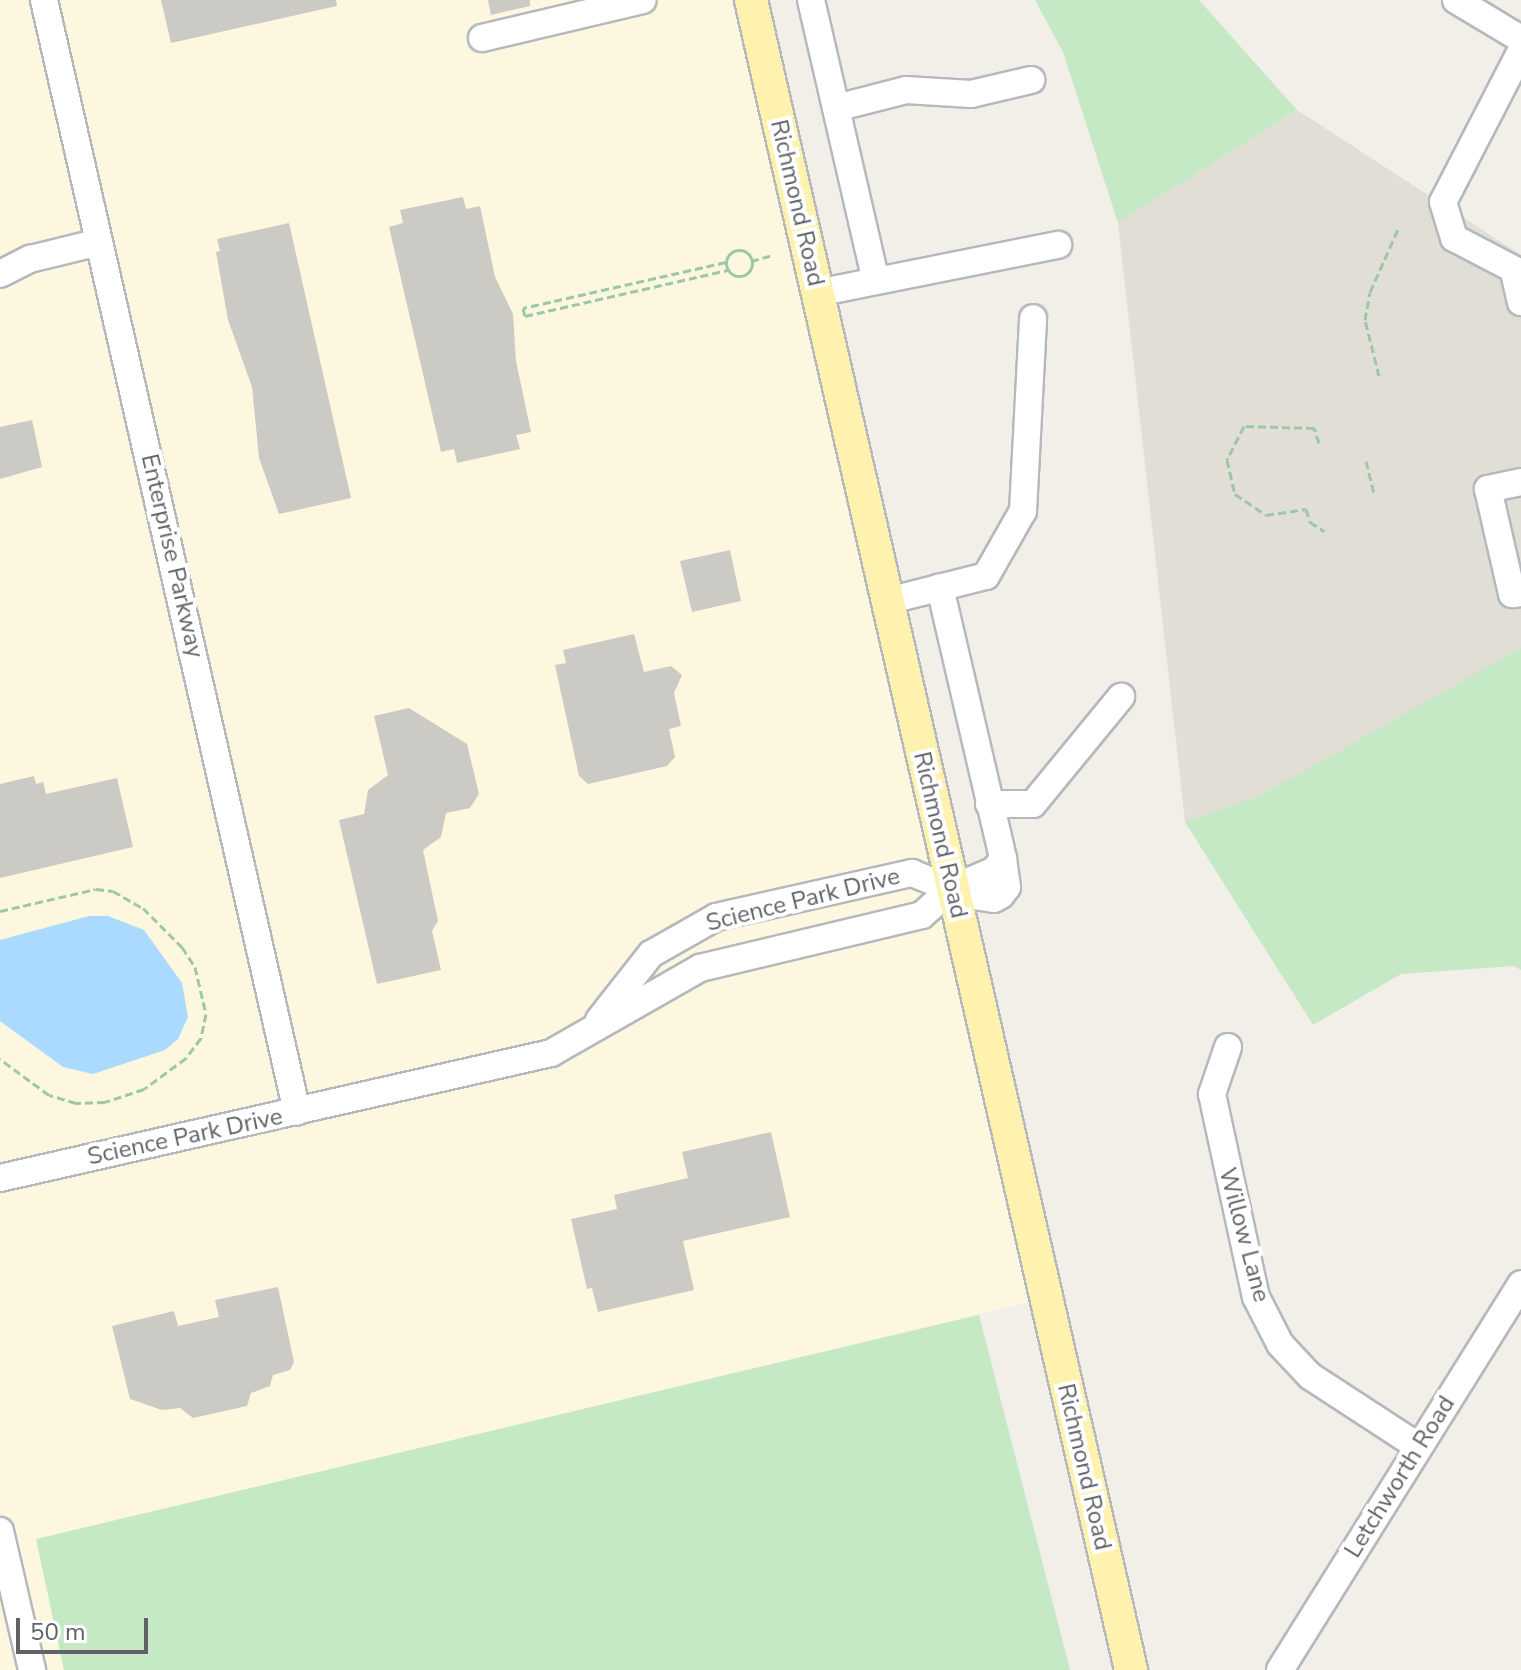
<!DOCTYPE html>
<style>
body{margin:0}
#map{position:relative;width:1521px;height:1670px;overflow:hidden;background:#f1efe8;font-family:"Nunito Sans",sans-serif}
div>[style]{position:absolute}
.commercial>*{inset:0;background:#fef7e0}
.education>*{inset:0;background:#e1ded6}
.green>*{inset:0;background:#c5e8c5}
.water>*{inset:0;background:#aadaff}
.building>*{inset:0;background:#cccac5}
.path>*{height:3px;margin-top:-1.5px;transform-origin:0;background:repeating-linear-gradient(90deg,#9cc7a9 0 8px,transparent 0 12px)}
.path>.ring{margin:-1.5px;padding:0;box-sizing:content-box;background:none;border:3px solid #9cc7a9;border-radius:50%}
.roads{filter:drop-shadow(2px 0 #b5b8bc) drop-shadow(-2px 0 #b5b8bc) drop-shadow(0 2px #b5b8bc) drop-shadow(0 -2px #b5b8bc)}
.minor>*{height:26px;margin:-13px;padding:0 13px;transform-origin:13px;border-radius:13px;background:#fff}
.major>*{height:32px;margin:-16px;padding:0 16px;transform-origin:16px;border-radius:16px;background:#fff2af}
span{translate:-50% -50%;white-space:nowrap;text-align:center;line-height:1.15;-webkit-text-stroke:8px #fff;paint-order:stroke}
.street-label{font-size:24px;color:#5f6368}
.scale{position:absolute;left:16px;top:1618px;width:132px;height:36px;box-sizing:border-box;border:4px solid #5f6368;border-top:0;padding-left:10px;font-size:24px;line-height:28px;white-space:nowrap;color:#5f6368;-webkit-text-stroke:6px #fff;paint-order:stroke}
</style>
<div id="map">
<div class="commercial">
<i style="clip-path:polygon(0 0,751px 0,1046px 1298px,37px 1539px,64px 1670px,0 1670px)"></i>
</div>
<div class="education">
<i style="clip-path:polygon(1297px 110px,1521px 255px,1521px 969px,1260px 797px,1185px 822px,1118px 223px)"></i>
</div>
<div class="green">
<i style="clip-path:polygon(1035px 0,1199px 0,1297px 110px,1118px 223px,1063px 52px)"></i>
<i style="clip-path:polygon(1521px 648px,1521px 970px,1514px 966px,1401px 974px,1313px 1025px,1185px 822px,1260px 796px)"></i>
<i style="clip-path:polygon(979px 1315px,1070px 1670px,64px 1670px,36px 1539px)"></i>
</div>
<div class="water">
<i style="clip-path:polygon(89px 916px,108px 916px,144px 930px,182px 983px,188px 1017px,178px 1039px,165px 1050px,93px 1074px,63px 1067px,0 1021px,0 940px)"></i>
</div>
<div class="building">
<i style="clip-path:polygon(161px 0,336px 0,337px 6px,171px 43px)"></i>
<i style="clip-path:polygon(488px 0,530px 0,530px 6px,491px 15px)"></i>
<i style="clip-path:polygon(463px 197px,466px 209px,480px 206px,495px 277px,513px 314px,516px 361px,531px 432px,516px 435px,520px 449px,457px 463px,454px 449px,441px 452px,389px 227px,403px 223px,400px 210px)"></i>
<i style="clip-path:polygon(289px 223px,351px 498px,279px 514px,259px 458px,252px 387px,228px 320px,216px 252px,220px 251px,217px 239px)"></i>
<i style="clip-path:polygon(32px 420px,42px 467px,0 479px,0 427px)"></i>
<i style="clip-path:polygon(730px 550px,741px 601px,692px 612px,680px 561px)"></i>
<i style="clip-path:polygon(634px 634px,644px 672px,671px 666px,682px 675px,674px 693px,681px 726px,669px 729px,675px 757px,667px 766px,588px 784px,579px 776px,555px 665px,566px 663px,563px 650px)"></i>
<i style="clip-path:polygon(409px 708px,467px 744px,479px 794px,470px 808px,446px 813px,441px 837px,423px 850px,438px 921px,432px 931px,441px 970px,377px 984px,339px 820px,364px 814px,368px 790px,388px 775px,374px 716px)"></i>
<i style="clip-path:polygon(34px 776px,36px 784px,43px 782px,46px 794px,117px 778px,133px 847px,0 878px,0 784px)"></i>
<i style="clip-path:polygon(771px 1132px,790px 1217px,683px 1241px,694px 1290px,598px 1312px,592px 1288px,587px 1289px,571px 1219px,617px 1209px,614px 1195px,688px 1178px,682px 1152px)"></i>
<i style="clip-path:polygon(278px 1287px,294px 1362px,290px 1370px,273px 1375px,270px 1386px,251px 1393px,247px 1406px,193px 1418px,180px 1408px,162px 1410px,130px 1399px,112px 1326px,174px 1311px,178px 1326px,219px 1317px,215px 1300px)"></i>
</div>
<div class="path">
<i class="ring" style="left:726px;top:250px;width:23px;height:23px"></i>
<i style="left:751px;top:261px;width:20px;rotate:-15deg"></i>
<i style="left:726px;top:262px;width:208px;rotate:167.2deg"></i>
<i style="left:523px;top:308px;width:8px;rotate:76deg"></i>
<i style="left:525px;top:316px;width:208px;rotate:-12.8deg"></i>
<i style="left:1379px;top:376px;width:58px;rotate:-104deg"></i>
<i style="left:1365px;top:320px;width:28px;rotate:-80deg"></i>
<i style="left:1370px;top:292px;width:69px;rotate:-66deg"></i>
<i style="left:1319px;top:443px;width:16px;rotate:-108deg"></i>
<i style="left:1314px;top:428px;width:70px;rotate:-178.4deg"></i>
<i style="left:1244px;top:426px;width:38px;rotate:117deg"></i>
<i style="left:1227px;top:460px;width:35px;rotate:77deg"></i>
<i style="left:1235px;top:494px;width:37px;rotate:34deg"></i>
<i style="left:1266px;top:515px;width:40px;rotate:-8.5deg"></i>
<i style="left:1306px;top:509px;width:14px;rotate:73deg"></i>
<i style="left:1310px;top:522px;width:17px;rotate:33deg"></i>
<i style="left:1366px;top:461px;width:34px;rotate:76deg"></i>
<i style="left:0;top:911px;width:98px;rotate:-12.9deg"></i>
<i style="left:96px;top:889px;width:17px;rotate:7deg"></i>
<i style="left:113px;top:891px;width:34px;rotate:30deg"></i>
<i style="left:143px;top:908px;width:55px;rotate:45deg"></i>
<i style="left:182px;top:947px;width:24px;rotate:57deg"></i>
<i style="left:195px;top:967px;width:48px;rotate:76.8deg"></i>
<i style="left:206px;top:1014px;width:25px;rotate:102deg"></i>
<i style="left:201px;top:1038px;width:25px;rotate:127deg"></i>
<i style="left:186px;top:1058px;width:52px;rotate:143.6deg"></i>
<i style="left:144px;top:1089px;width:41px;rotate:161.6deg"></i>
<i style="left:105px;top:1102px;width:29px;rotate:178deg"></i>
<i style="left:76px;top:1103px;width:28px;rotate:-163deg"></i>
<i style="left:49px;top:1095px;width:61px;rotate:-143.7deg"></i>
</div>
<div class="roads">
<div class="minor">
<i style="left:44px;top:0;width:1140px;rotate:77.18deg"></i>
<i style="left:811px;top:0;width:288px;rotate:77deg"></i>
<i style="left:1456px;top:0;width:76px;rotate:31deg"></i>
<i style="left:482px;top:38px;width:165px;rotate:-13.3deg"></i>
<i style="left:1521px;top:51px;width:170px;rotate:117.3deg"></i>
<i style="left:1443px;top:202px;width:38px;rotate:73deg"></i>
<i style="left:1454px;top:238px;width:76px;rotate:27.6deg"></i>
<i style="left:836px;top:108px;width:72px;rotate:-14.4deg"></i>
<i style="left:906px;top:90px;width:65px;rotate:3.5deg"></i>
<i style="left:971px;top:94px;width:62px;rotate:-13.1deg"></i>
<i style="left:1514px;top:272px;width:31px;rotate:77deg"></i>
<i style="left:0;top:274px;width:34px;rotate:-27deg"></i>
<i style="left:30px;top:259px;width:71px;rotate:-13.8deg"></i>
<i style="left:817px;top:293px;width:246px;rotate:-11.3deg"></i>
<i style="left:1521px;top:482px;width:34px;rotate:168deg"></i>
<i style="left:1488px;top:489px;width:108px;rotate:77.1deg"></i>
<i style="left:1512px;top:594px;width:9px;rotate:-6deg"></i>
<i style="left:887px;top:601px;width:102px;rotate:-14.2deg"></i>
<i style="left:986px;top:576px;width:75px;rotate:-60.4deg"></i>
<i style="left:1023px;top:511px;width:193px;rotate:-87deg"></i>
<i style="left:989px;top:804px;width:44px"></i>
<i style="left:1033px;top:804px;width:139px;rotate:-50.6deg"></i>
<i style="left:599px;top:1020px;width:84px;rotate:-51.8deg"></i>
<i style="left:651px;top:954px;width:75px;rotate:-29.6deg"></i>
<i style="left:716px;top:917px;width:201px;rotate:-12.7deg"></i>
<i style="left:912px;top:873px;width:58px;rotate:22.2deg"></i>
<i style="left:966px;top:895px;width:28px;rotate:8deg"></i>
<i style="left:994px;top:899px;width:8px;rotate:-30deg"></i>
<i style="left:1001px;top:895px;width:10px;rotate:-53deg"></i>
<i style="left:1007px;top:887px;width:29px;rotate:-98deg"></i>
<i style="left:1003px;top:858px;width:278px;rotate:-103.1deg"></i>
<i style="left:1228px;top:1047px;width:50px;rotate:108.8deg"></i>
<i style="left:1212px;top:1094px;width:208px;rotate:77.8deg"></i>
<i style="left:1256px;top:1297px;width:53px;rotate:62.9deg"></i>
<i style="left:1280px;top:1344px;width:44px;rotate:46.8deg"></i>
<i style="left:1310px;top:1376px;width:130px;rotate:33.1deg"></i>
<i style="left:0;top:1178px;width:565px;rotate:-12.78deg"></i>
<i style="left:551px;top:1053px;width:172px;rotate:-29.7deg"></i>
<i style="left:700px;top:968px;width:228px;rotate:-13.4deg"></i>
<i style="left:922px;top:915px;width:39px;rotate:-42deg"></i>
<i style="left:951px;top:889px;width:48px;rotate:-23.4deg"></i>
<i style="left:995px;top:870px;width:14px;rotate:-56deg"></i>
<i style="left:0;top:1531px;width:143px;rotate:77deg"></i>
<i style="left:1280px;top:1670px;width:455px;rotate:-58deg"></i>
</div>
<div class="major">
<i style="left:751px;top:0;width:1713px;rotate:77.18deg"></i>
</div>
</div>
<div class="street-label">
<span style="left:797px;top:203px;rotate:77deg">Richmond Road</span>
<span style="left:172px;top:556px;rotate:77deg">Enterprise Parkway</span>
<span style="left:940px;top:835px;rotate:77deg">Richmond Road</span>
<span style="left:803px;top:900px;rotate:-14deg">Science Park Drive</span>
<span style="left:185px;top:1137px;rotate:-12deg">Science Park Drive</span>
<span style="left:1244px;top:1235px;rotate:75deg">Willow Lane</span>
<span style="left:1084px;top:1467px;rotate:77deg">Richmond Road</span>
<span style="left:1400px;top:1477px;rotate:-58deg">Letchworth Road</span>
</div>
<div class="scale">50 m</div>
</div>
